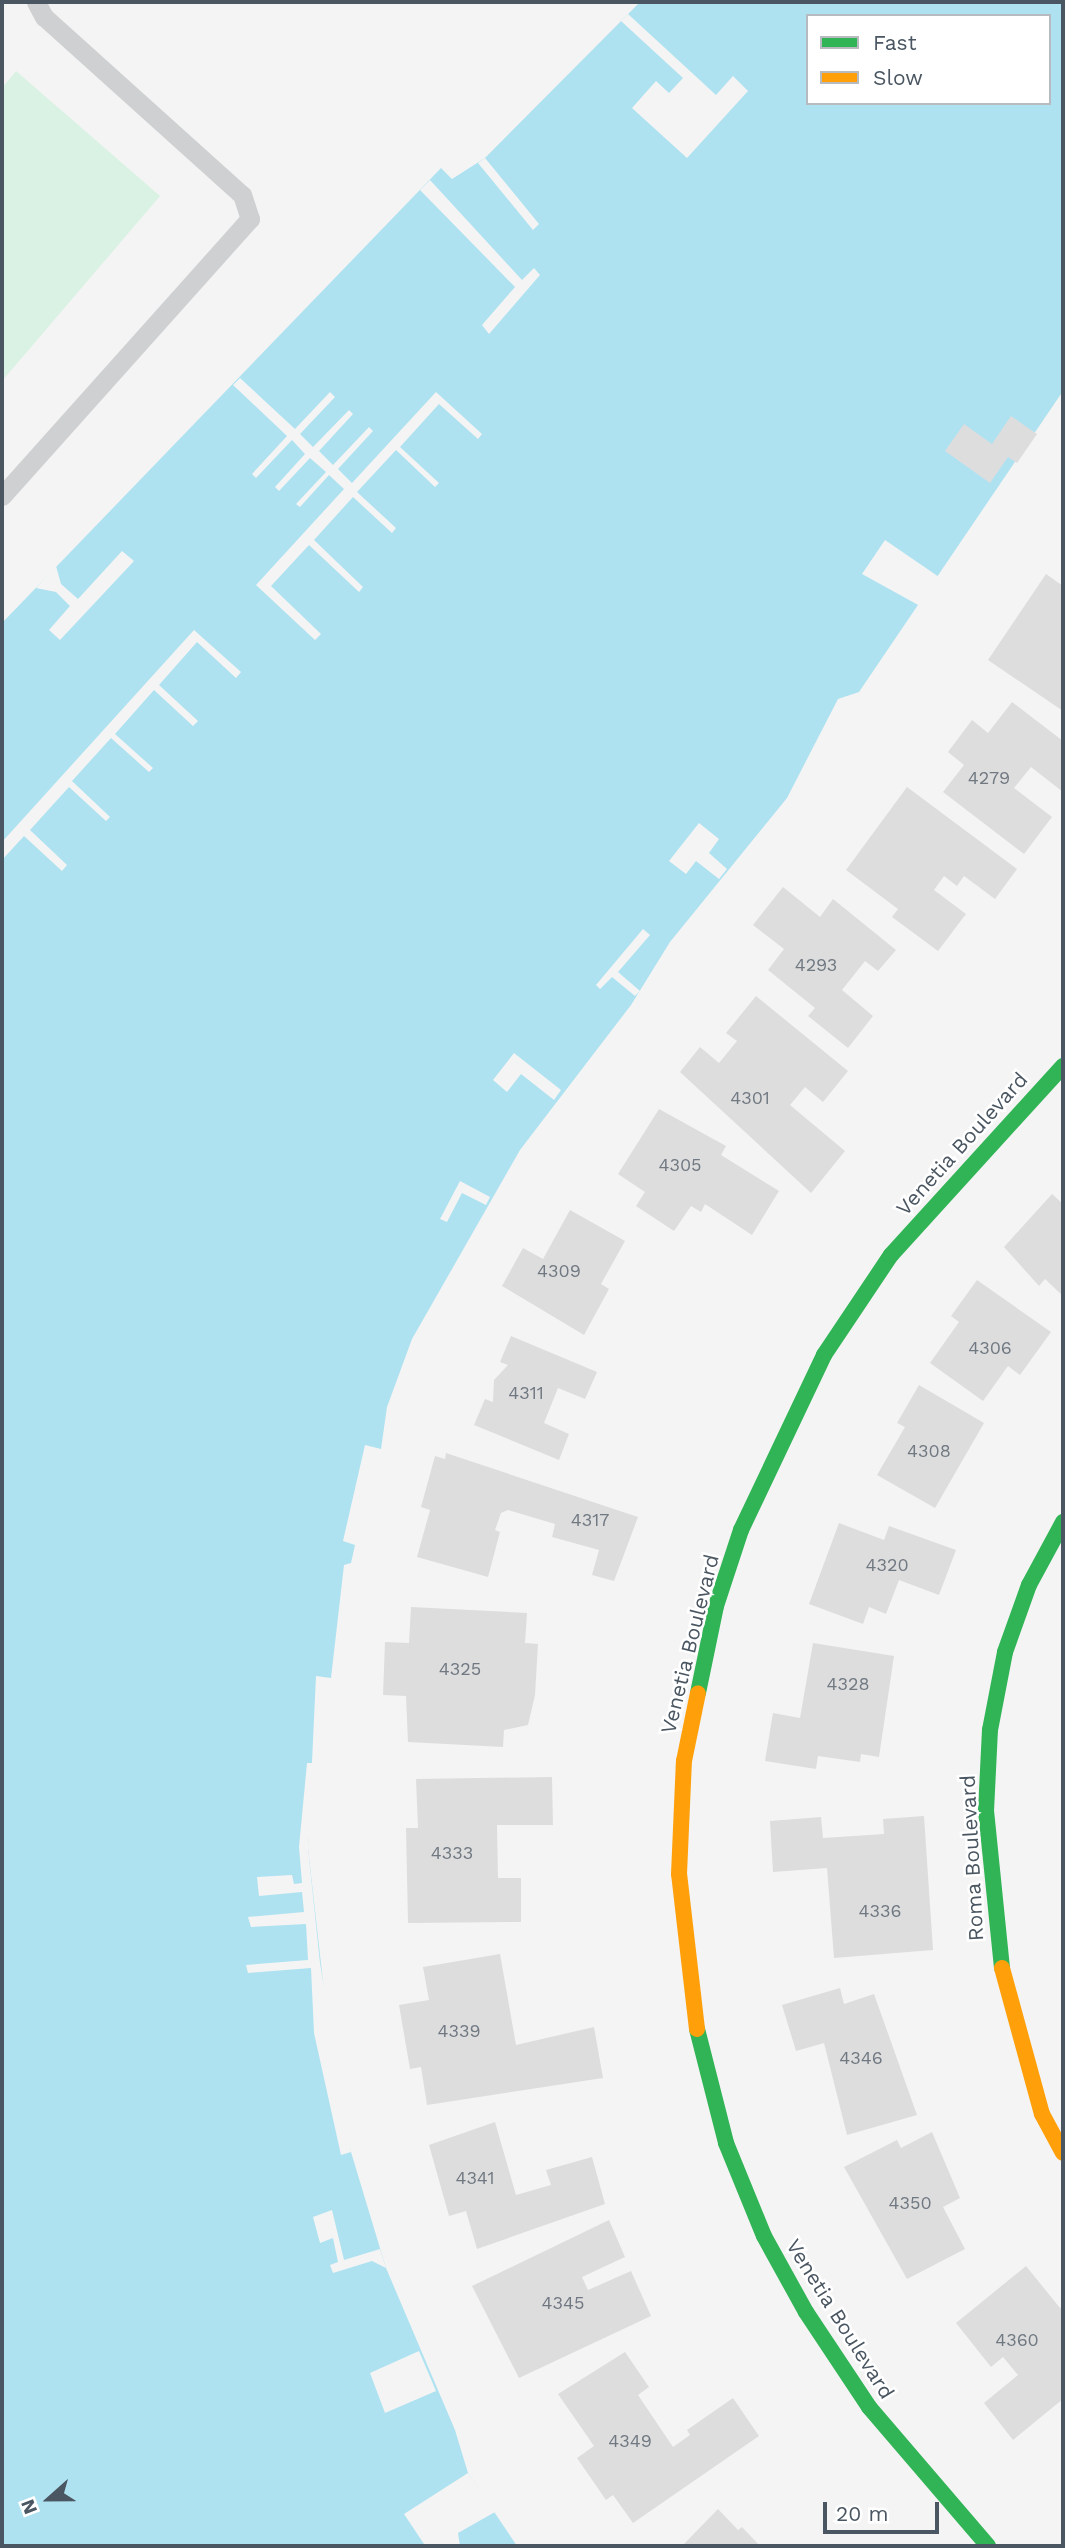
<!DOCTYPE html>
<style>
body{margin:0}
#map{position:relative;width:1065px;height:2548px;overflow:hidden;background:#f4f4f4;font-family:"Work Sans",sans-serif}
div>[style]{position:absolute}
.green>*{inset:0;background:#d9f2e3}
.water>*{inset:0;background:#aee2f0}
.pier>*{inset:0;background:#f4f4f4}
.building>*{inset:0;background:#ddddde}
.lane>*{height:19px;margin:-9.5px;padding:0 9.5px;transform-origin:9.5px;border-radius:9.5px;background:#ced0d2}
.fast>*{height:16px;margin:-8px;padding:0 8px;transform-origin:8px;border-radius:8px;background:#30b455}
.slow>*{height:16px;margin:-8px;padding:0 8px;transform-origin:8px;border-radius:8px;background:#ff9f0a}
span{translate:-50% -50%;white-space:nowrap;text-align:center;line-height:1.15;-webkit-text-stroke:5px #fff;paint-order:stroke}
.number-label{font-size:18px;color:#707881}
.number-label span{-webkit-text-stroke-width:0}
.street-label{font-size:21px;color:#4a5661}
.frame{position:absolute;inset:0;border:4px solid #4a5661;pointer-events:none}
.legend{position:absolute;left:806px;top:14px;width:245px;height:91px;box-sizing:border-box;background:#fff;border:2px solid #b7bbc0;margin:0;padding:9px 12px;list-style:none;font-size:21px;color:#4a5661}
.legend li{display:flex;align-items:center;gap:14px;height:35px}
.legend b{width:35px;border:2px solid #b7bbc0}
.north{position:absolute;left:14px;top:2464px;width:70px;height:70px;-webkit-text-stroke:5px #fff;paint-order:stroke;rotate:249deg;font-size:19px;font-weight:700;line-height:28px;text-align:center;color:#4a5661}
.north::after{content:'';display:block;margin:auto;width:24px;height:32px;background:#4a5661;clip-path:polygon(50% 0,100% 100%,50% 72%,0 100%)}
.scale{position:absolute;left:823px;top:2502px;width:116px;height:32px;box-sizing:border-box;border:4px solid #4a5661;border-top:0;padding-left:9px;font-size:21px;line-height:24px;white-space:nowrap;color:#4a5661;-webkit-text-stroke:5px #fff;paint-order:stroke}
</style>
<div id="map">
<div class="green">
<i style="clip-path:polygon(16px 71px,160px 196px,2px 381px,2px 88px)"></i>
</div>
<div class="water">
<i style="clip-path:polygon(evenodd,640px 2px,1063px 2px,1063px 391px,859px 692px,838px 699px,787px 798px,670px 942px,631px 1005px,520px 1150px,412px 1339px,387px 1407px,381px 1449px,365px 1445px,343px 1541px,355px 1545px,351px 1563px,344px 1565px,331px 1678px,316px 1676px,308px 1848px,333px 2070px,351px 2152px,386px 2268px,455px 2430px,468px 2473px,517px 2546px,2px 2546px,2px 623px,441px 168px,452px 179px,485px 158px,640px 2px,808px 16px,1049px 16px,1049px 103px,808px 103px,808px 16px)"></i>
</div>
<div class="pier">
<i style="clip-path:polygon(628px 14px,716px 95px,733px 76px,748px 91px,687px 158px,632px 108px,656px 81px,669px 93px,683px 78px,621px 21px)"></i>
<i style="clip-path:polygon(485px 158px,539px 224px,533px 230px,478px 163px)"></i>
<i style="clip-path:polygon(430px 180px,522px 280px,534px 268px,540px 275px,489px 334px,482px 325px,515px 287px,420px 190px)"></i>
<i style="clip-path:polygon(240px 378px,295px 429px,330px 392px,335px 397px,300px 434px,313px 447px,349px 410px,353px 414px,319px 451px,333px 465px,369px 427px,373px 431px,338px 469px,352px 483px,436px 392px,482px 434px,478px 439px,439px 404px,400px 447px,439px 483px,435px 487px,396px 450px,357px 492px,396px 528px,392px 533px,353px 497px,314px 540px,363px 587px,359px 592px,309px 545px,271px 586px,321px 634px,315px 640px,256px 585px,344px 489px,329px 475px,300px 507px,296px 504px,326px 472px,310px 458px,279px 491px,275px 487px,305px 454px,292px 440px,256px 478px,252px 474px,287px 436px,233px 385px)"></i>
<i style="clip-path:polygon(885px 540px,939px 577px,920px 606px,862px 574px)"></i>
<i style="clip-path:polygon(122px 551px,134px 561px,60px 640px,49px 630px,70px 606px,56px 592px,36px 588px,56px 566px,61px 584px,78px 599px)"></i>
<i style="clip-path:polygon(194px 630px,241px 672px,236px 678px,197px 642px,159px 685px,198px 721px,193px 726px,154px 690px,115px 734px,153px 768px,149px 772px,111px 738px,72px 781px,110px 817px,106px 821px,69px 787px,30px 830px,67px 865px,62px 871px,24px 836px,2px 860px,2px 842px)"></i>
<i style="clip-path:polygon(699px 823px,719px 839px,709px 853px,727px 869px,719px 879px,696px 861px,686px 874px,669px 861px)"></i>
<i style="clip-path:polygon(643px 929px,650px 935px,618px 972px,640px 991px,635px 996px,612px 977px,600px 989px,596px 985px)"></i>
<i style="clip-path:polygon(514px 1053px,561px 1090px,554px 1100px,521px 1074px,507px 1092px,493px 1080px)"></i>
<i style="clip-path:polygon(460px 1181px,490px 1197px,486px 1205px,462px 1193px,447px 1222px,440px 1219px)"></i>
<i style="clip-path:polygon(307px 1763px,315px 1763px,308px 1848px,320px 1963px,351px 2152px,341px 2155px,314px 2033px,311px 1968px,248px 1973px,246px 1965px,308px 1960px,306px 1924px,251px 1927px,248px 1917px,304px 1912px,302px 1892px,259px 1896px,257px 1877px,292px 1875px,294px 1884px,302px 1883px,299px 1847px)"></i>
<i style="clip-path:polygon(332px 2210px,344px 2260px,380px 2249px,386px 2268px,372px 2261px,333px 2273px,330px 2265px,338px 2262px,333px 2238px,320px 2243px,313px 2217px)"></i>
<i style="clip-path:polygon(419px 2351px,436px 2391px,385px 2413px,370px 2373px)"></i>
<i style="clip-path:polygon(468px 2473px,495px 2512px,458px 2533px,460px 2546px,424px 2544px,404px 2514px)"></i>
</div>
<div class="building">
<i style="clip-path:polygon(1011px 416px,1037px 434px,1017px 463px,1008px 457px,990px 483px,945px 451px,964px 424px,992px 444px)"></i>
<i style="clip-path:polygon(1046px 574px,1063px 586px,1063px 711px,988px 660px)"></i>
<i style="clip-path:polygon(1012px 702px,1063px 741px,1063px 792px,1031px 767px,1014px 788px,1052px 817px,1024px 854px,943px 792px,964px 765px,948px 752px,972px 720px,988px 733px)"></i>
<i style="clip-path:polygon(907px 787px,1017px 869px,995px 899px,964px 876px,957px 886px,944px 876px,934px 890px,966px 914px,938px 951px,892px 917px,898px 909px,846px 870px)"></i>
<i style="clip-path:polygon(783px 887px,820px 917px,833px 899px,896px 950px,878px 971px,865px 961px,842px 990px,873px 1016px,848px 1048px,808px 1016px,815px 1008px,768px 970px,784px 949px,753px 925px)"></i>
<i style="clip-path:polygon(756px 996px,848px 1071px,823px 1102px,805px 1087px,790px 1105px,845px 1151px,811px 1193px,680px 1072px,700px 1047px,719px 1063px,737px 1041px,726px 1033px)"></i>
<i style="clip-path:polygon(659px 1109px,726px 1146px,721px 1155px,779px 1191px,752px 1235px,705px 1204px,701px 1212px,691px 1206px,674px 1231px,636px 1206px,645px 1192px,618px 1174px)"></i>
<i style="clip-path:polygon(1052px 1194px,1063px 1204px,1063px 1296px,1045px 1279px,1039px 1286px,1004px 1247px)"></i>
<i style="clip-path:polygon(570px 1210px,625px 1241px,601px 1284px,609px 1289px,584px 1335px,502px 1286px,523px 1248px,543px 1259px)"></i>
<i style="clip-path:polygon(977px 1280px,1051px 1332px,1020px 1375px,1008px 1366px,983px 1401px,930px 1363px,959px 1322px,951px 1316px)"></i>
<i style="clip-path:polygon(511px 1336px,597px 1372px,585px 1399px,558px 1388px,544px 1423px,569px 1434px,559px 1460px,474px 1425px,485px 1399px,493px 1402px,494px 1380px,508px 1365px,500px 1362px)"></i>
<i style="clip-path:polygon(919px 1385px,984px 1423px,935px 1508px,877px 1475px,905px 1427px,897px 1423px)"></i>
<i style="clip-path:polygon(446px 1453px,638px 1517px,614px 1581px,592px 1575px,599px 1550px,552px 1537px,555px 1524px,508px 1510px,501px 1513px,495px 1530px,500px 1532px,488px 1577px,417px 1557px,430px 1510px,421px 1507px,435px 1456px,445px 1459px)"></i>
<i style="clip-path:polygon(839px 1523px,884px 1540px,889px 1526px,956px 1550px,939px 1595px,899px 1580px,886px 1614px,869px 1607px,863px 1624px,809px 1604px)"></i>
<i style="clip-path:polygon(411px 1607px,527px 1613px,525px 1643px,538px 1644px,535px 1695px,528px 1725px,504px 1730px,503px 1747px,408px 1742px,406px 1696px,383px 1695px,385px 1642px,409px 1643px)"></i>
<i style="clip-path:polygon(813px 1643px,894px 1656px,879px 1757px,861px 1754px,860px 1762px,818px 1756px,816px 1769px,765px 1761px,773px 1713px,800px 1718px)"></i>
<i style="clip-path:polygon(552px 1777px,553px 1825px,497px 1825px,498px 1878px,521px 1878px,521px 1922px,408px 1923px,406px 1828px,418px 1828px,416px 1779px)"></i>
<i style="clip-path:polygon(924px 1816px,933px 1950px,834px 1958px,827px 1868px,773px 1872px,770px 1821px,821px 1817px,823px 1838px,884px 1834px,883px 1819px)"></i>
<i style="clip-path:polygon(500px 1954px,516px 2045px,594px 2027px,603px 2078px,427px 2105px,421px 2067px,410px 2069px,399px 2005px,429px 2000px,423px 1967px)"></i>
<i style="clip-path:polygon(840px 1988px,844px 2004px,874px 1994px,917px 2115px,847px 2135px,824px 2043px,796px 2051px,782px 2005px)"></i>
<i style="clip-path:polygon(495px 2122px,516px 2195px,551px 2185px,546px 2170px,592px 2157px,605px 2204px,477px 2249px,466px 2211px,449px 2216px,429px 2145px)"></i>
<i style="clip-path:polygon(932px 2132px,960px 2198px,943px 2207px,965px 2249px,907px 2279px,844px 2167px,897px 2140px,901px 2148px)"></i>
<i style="clip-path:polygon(609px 2220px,625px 2257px,582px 2277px,588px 2290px,631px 2271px,651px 2316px,519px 2378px,472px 2286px)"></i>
<i style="clip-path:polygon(1026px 2266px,1060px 2308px,1063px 2306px,1063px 2399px,1013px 2440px,984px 2403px,1018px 2375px,1003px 2357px,991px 2367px,956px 2323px)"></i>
<i style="clip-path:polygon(625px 2352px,649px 2387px,638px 2395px,673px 2447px,690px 2435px,687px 2430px,733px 2398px,759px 2436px,633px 2523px,613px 2495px,606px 2500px,577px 2458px,594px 2446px,558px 2394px)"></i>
<i style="clip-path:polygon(718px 2509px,738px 2530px,742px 2527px,760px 2546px,682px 2546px)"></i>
</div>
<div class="lane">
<i style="left:2px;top:496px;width:372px;rotate:-48.2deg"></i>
<i style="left:250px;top:219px;width:25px;rotate:-108deg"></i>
<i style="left:242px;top:195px;width:266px;rotate:-138deg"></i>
<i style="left:44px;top:17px;width:17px;rotate:-118deg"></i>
</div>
<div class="fast">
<i style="left:698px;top:1693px;width:89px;rotate:-78.3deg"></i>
<i style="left:716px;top:1606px;width:80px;rotate:-71.8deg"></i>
<i style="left:741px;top:1530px;width:194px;rotate:-64.6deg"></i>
<i style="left:824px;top:1355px;width:120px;rotate:-56.2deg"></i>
<i style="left:891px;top:1255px;width:256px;rotate:-47.7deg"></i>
<i style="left:1002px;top:1968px;width:158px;rotate:-95.8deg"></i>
<i style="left:986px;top:1811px;width:81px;rotate:-87.2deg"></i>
<i style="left:990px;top:1730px;width:79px;rotate:-79.1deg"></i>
<i style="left:1005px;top:1652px;width:71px;rotate:-70.3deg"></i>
<i style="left:1029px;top:1585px;width:72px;rotate:-61.6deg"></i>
<i style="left:697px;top:2029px;width:118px;rotate:75.7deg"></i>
<i style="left:726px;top:2143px;width:100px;rotate:67.8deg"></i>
<i style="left:764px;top:2236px;width:87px;rotate:61.1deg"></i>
<i style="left:806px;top:2312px;width:114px;rotate:56.4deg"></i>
<i style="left:869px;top:2407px;width:183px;rotate:49.4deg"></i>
</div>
<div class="slow">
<i style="left:1002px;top:1968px;width:151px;rotate:74.7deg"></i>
<i style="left:1042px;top:2114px;width:44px;rotate:61.7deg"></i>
<i style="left:697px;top:2029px;width:156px;rotate:-96.6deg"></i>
<i style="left:679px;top:1874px;width:113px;rotate:-87.5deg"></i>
<i style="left:684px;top:1761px;width:69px;rotate:-78.4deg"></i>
</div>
<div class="number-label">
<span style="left:989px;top:778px">4279</span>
<span style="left:816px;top:965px">4293</span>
<span style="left:750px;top:1098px">4301</span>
<span style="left:680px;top:1165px">4305</span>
<span style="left:559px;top:1271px">4309</span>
<span style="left:990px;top:1348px">4306</span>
<span style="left:526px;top:1393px">4311</span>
<span style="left:929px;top:1451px">4308</span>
<span style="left:590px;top:1520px">4317</span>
<span style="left:887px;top:1565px">4320</span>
<span style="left:460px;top:1669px">4325</span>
<span style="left:848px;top:1684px">4328</span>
<span style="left:452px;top:1853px">4333</span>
<span style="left:880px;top:1911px">4336</span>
<span style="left:459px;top:2031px">4339</span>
<span style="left:861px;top:2058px">4346</span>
<span style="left:475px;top:2178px">4341</span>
<span style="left:910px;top:2203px">4350</span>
<span style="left:563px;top:2303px">4345</span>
<span style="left:1017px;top:2340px">4360</span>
<span style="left:630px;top:2441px">4349</span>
</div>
<div class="street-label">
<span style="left:962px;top:1144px;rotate:-48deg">Venetia Boulevard</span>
<span style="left:690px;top:1644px;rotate:-76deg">Venetia Boulevard</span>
<span style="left:972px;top:1858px;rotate:-93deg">Roma Boulevard</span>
<span style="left:840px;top:2319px;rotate:58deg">Venetia Boulevard</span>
</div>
<div class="frame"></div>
<ul class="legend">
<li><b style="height:9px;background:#30b455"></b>Fast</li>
<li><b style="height:9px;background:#ff9f0a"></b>Slow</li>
</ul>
<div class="north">N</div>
<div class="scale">20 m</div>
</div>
